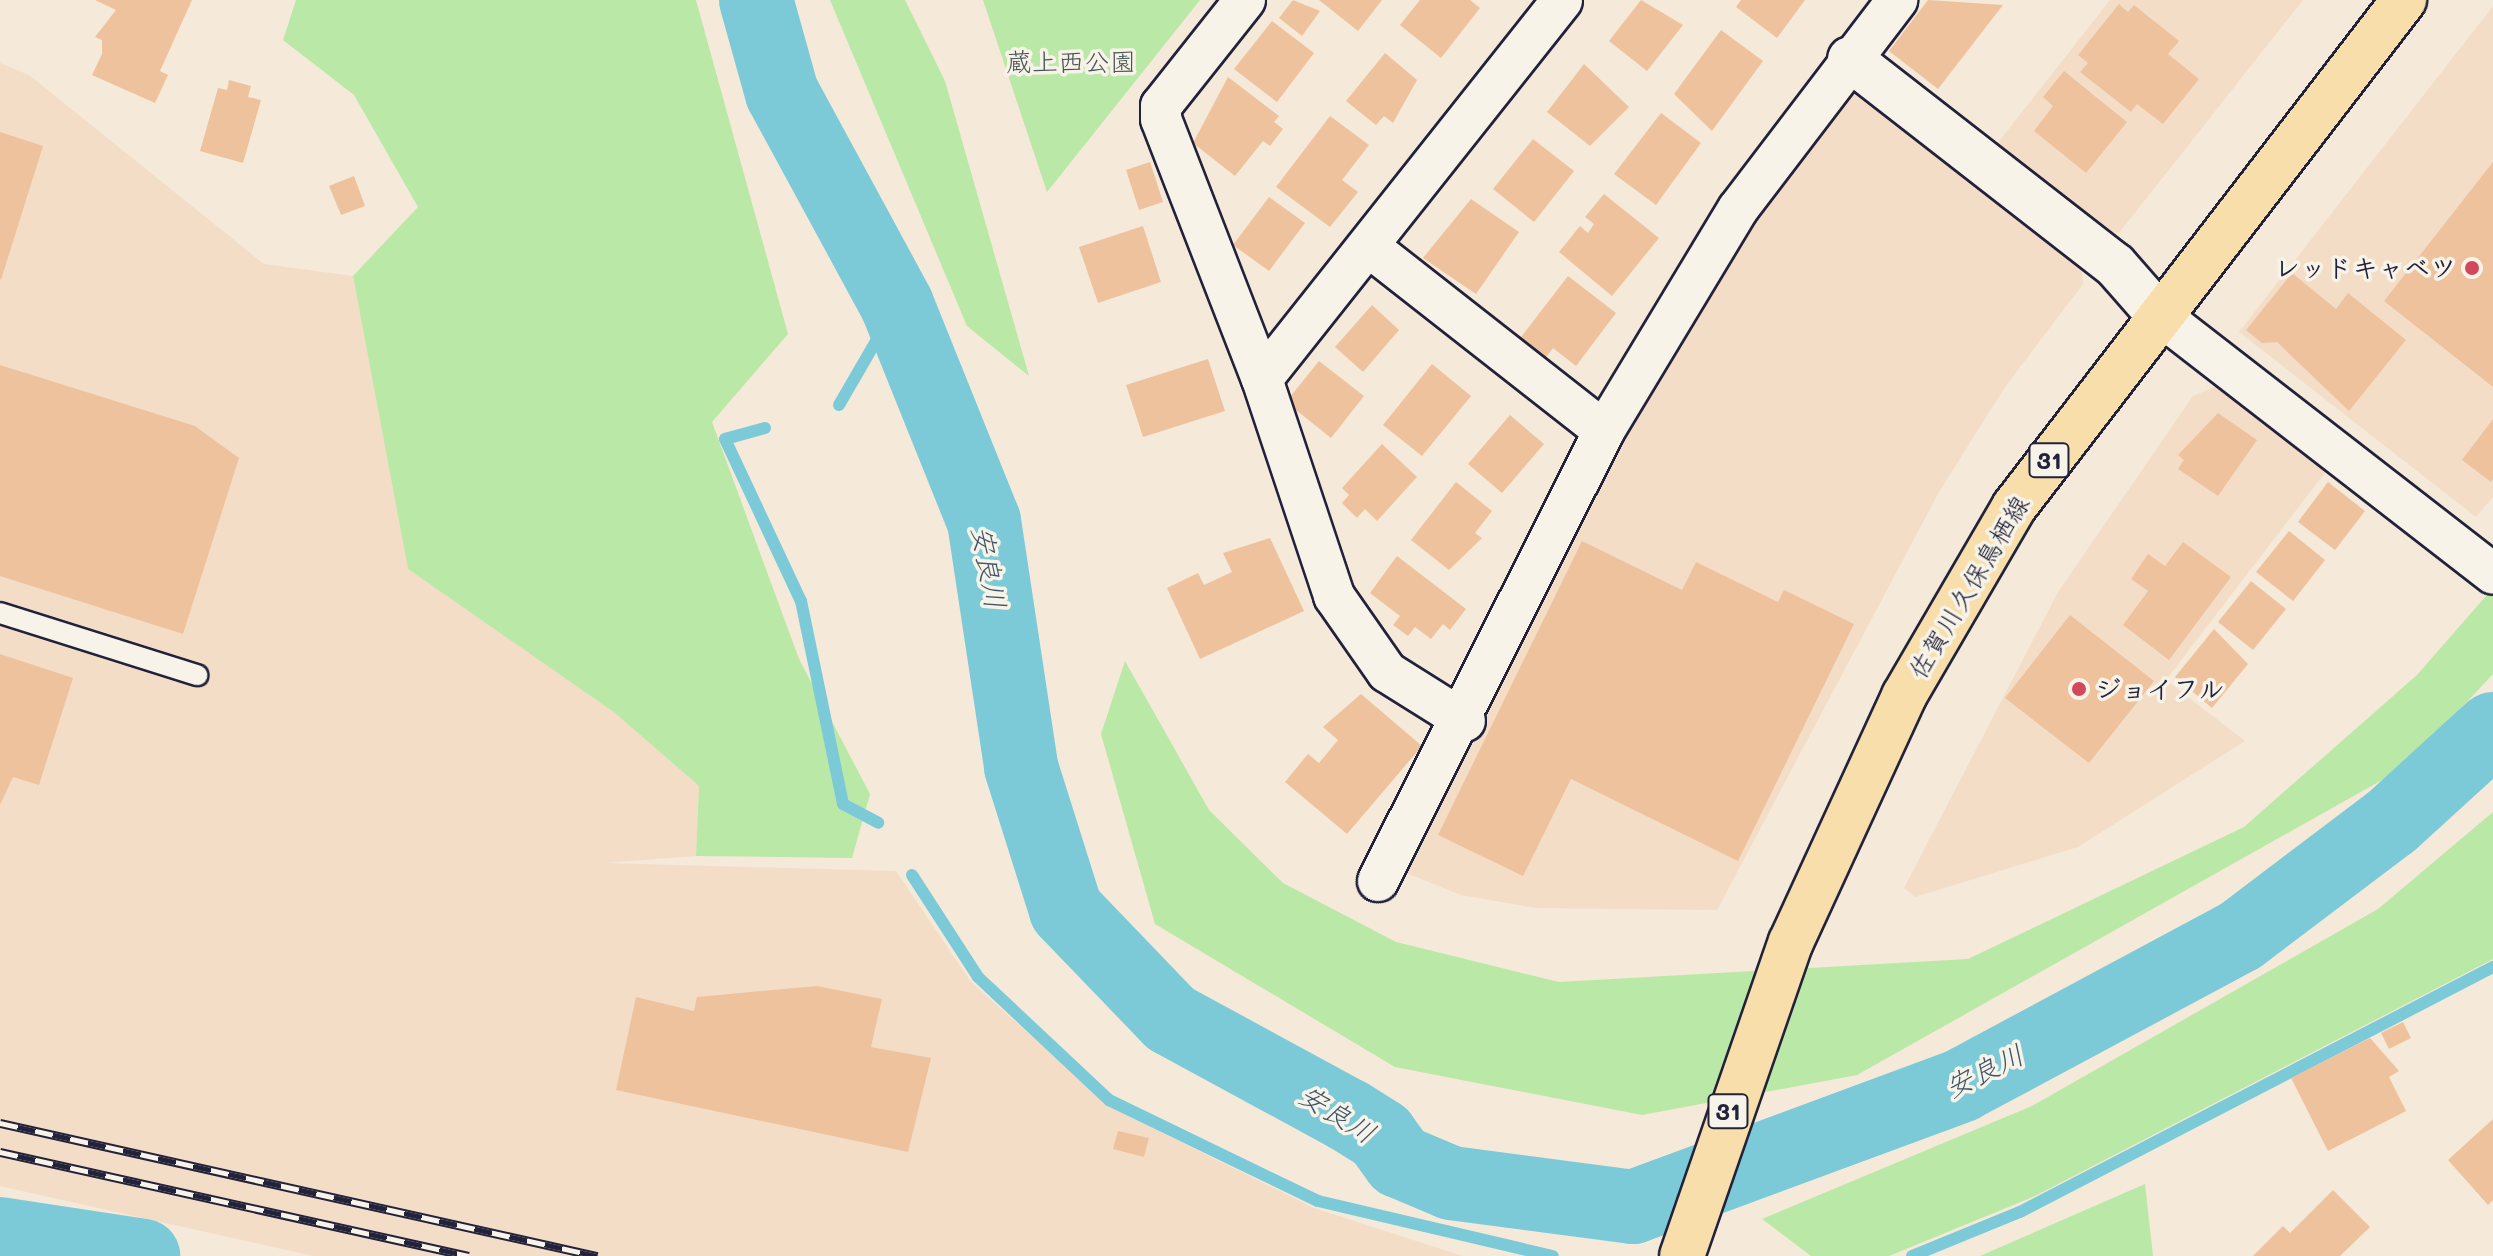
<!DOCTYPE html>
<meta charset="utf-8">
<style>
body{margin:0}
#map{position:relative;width:2493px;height:1256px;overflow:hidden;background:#f5e9d9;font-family:Mali,"Klee One",sans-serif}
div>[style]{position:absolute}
.built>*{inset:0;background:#f3ddc7}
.green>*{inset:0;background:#bae8a6}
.stream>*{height:12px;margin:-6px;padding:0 6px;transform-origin:6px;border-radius:6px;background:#7ccad8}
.river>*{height:74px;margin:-37px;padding:0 37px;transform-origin:37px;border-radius:37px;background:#7ccad8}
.building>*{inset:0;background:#efc29e}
.roads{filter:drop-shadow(2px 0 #22223b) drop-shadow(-2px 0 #22223b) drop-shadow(0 2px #22223b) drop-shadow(0 -2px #22223b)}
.lane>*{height:20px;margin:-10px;padding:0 10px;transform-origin:10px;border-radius:10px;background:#f7f3e8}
.street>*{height:40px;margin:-20px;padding:0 20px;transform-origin:20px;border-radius:20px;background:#f7f3e8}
.secondary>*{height:44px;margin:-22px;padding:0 22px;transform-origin:22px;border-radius:22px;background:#f7f3e8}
.primary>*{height:44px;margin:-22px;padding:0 22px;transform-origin:22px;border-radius:22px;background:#f8deab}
.rail>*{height:9px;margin-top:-4.5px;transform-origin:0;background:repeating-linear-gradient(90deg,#f7f3e8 0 18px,#22223b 0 36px);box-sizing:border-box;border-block:2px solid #22223b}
.dots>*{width:22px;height:22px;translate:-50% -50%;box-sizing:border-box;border:4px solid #f7f3e8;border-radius:50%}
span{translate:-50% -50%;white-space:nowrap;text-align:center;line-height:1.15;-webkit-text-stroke:7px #f7f3e8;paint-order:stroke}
.shield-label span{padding:2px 6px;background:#f7f3e8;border:2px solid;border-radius:6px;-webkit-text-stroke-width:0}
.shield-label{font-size:24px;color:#22223b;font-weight:700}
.park-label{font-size:26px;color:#485456}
.poi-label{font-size:26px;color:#22223b;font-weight:700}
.right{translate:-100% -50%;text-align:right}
.left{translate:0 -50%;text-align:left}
.street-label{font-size:26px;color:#22223b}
.water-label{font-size:28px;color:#3d546a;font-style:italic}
</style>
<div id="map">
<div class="built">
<i style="clip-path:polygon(2110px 0,2303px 0,2119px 233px,2102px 231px,1993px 149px)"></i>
<i style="clip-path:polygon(2493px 6px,2493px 497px,2476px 517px,2239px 332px)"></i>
<i style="clip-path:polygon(0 63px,29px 75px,264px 264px,353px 276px,408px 569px,615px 713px,699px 786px,696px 856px,604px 863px,896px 871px,971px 982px,1112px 1108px,1314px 1208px,1463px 1256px,313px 1256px,0 1186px)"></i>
<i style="clip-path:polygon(1859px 93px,2081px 265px,2083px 284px,2005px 387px,1939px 492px,1717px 910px,1536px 908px,1461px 895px,1406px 873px,1636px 411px,1764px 206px,1843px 98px)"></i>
<i style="clip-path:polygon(2219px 385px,2327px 470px,2166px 680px,2245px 741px,2078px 847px,1915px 897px,1904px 888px,2058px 592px,2193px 396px)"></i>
</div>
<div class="green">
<i style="clip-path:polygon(296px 0,696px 0,788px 334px,712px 422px,799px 659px,870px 794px,852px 858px,696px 856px,699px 786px,615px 713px,408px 569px,353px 276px,418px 207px,354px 95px,283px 40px)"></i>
<i style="clip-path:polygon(830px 0,905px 0,945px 81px,1029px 376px,967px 326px)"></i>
<i style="clip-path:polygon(983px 0,1200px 0,1047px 192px)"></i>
<i style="clip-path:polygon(2493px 588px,2493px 674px,2407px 766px,1857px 1075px,1642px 1115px,1395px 1067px,1155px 924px,1101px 734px,1125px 661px,1209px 810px,1283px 883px,1396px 942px,1559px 982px,1968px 959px,2244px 827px,2417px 675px)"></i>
<i style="clip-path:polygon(2493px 812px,2493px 959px,2035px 1196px,1889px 1256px,1811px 1256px,1762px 1219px,2032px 1106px,2378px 909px)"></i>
<i style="clip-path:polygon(2145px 1184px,2153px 1256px,1980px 1256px)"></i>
</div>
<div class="stream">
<i style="left:839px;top:405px;width:116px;rotate:-59.9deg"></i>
<i style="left:765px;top:428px;width:41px;rotate:164.6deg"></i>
<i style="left:725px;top:439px;width:179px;rotate:64.9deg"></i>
<i style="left:801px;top:601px;width:207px;rotate:78.3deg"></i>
<i style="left:843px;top:804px;width:40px;rotate:28deg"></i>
<i style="left:912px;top:875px;width:121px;rotate:57.1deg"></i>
<i style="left:978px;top:977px;width:180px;rotate:43.2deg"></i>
<i style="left:1109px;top:1100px;width:232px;rotate:25.8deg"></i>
<i style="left:1318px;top:1201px;width:241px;rotate:13.2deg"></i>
<i style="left:1912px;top:1256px;width:117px;rotate:-22.2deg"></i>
<i style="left:2020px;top:1212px;width:533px;rotate:-27.38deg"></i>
</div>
<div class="river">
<i style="left:756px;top:0;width:97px;rotate:74.4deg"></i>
<i style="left:782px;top:93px;width:241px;rotate:61.5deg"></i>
<i style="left:897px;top:305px;width:233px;rotate:68.1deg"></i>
<i style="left:984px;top:521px;width:249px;rotate:81.4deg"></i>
<i style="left:1021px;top:767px;width:150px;rotate:72.5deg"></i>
<i style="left:1066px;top:910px;width:151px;rotate:46.1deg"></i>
<i style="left:1171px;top:1019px;width:201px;rotate:28.5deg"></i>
<i style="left:1348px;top:1115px;width:39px;rotate:32deg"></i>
<i style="left:1381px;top:1136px;width:31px;rotate:54deg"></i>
<i style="left:1399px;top:1161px;width:56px;rotate:22.9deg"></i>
<i style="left:1451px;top:1183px;width:184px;rotate:7.5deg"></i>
<i style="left:1633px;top:1207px;width:351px;rotate:-20.3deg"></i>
<i style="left:1962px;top:1085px;width:315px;rotate:-28.2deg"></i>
<i style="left:2240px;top:936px;width:189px;rotate:-37.1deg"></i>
<i style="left:2391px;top:822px;width:138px;rotate:-42.4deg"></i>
<i style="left:0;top:1234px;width:145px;rotate:8.7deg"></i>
</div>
<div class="building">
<i style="clip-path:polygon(95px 0,192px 0,160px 71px,168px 75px,155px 103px,92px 75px,102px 54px,102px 40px,95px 37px,116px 10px)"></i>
<i style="clip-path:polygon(1293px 0,1320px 11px,1302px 36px,1279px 18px)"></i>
<i style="clip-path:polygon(1319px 0,1382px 0,1358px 31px)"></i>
<i style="clip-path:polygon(1420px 0,1470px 0,1480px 8px,1441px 58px,1400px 25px)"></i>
<i style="clip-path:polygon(1641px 0,1683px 25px,1647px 71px,1609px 41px)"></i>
<i style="clip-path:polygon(1741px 0,1805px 0,1777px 38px,1736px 7px)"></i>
<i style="clip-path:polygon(1928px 0,2003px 5px,1938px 89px,1889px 51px)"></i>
<i style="clip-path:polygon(2119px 4px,2128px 12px,2134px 5px,2179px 41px,2168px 54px,2199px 79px,2163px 124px,2137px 104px,2131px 112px,2080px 72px,2088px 63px,2078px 55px)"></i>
<i style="clip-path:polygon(1272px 21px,1314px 53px,1277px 102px,1234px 69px)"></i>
<i style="clip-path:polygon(1721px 30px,1763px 61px,1712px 131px,1674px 94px)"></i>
<i style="clip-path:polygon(1385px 53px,1417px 80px,1393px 123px,1384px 116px,1376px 125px,1346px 101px)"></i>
<i style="clip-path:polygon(1584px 64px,1629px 107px,1590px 146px,1547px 112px)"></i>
<i style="clip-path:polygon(2064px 71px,2127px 122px,2086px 173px,2034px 131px,2053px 106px,2043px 97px)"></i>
<i style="clip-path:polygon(1228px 77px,1279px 116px,1274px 122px,1283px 129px,1270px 146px,1263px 141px,1235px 176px,1193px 143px)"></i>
<i style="clip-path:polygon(229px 80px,251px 86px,248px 97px,261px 100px,243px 163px,200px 151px,218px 88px,227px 90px)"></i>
<i style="clip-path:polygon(1661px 113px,1701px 143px,1656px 205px,1614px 174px)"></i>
<i style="clip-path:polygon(1330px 116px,1369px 145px,1342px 180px,1358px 192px,1330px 227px,1276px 187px)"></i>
<i style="clip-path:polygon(0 132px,43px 146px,1px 280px,0 279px)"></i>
<i style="clip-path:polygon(1533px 139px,1574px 171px,1534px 222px,1493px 189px)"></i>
<i style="clip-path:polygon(1150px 162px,1163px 202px,1139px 210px,1126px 170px)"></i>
<i style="clip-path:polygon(2493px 162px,2493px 387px,2384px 301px)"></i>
<i style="clip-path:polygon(354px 176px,365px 206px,341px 215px,329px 186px)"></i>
<i style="clip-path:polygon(1604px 194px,1659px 238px,1612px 296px,1559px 252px,1580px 226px,1588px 233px,1594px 224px,1585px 217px)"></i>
<i style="clip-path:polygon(1269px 197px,1305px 223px,1269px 271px,1233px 245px)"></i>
<i style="clip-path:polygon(1471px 199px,1519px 232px,1476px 294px,1423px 258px)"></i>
<i style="clip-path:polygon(1143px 226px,1161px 282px,1098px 303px,1079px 247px)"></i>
<i style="clip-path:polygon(2292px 273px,2336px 309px,2348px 293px,2406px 340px,2349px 411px,2277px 342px,2262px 343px,2246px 330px)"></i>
<i style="clip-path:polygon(1568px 276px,1616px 313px,1576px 366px,1553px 348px,1544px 360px,1518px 341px)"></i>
<i style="clip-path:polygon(1372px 305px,1399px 330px,1363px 372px,1335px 347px)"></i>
<i style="clip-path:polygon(1208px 359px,1225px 411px,1143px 437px,1126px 385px)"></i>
<i style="clip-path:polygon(1319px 361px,1364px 396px,1331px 438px,1286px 402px)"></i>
<i style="clip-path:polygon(1432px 364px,1471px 396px,1422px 456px,1383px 425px)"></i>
<i style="clip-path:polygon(0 365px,195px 426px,239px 458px,183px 634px,0 576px)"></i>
<i style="clip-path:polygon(2218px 413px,2257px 440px,2218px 496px,2178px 469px,2184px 460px,2178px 455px)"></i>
<i style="clip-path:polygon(1510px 415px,1544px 444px,1502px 493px,1468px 464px)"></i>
<i style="clip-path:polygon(2493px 419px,2493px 479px,2491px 482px,2462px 460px)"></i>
<i style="clip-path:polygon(1382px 444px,1417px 477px,1377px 521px,1365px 509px,1357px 518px,1342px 503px,1349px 495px,1342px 488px)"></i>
<i style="clip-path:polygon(1456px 482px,1492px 511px,1475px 533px,1482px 538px,1449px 570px,1411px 540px)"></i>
<i style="clip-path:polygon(2328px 482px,2365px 511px,2335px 550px,2298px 522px)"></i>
<i style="clip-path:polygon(2289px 531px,2325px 560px,2293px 601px,2256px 572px)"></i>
<i style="clip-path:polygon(1270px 538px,1304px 611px,1200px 659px,1167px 588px,1198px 573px,1204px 585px,1232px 572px,1223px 553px)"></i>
<i style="clip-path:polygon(1582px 541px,1682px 590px,1696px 562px,1778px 602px,1784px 590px,1854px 624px,1738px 861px,1571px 779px,1523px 876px,1438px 835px)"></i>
<i style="clip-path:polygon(2183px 542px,2231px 577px,2169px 660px,2123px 625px,2148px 591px,2131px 579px,2148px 554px,2165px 566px)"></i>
<i style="clip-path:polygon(1397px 556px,1466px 609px,1450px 630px,1443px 624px,1431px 639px,1415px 627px,1408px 636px,1393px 625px,1400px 616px,1370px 593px)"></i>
<i style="clip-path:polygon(2251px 581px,2286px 609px,2253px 650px,2218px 622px)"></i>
<i style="clip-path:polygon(2070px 615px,2154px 681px,2089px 763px,2005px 698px)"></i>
<i style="clip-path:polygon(2214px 629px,2248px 664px,2212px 708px,2175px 677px)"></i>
<i style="clip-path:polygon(0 654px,73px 678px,39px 785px,13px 777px,0 805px)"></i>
<i style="clip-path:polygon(1361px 694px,1422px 746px,1347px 834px,1285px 782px,1308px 754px,1319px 763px,1338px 740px,1323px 727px)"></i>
<i style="clip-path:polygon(817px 986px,882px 999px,871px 1047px,931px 1058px,908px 1152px,616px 1090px,636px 997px,694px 1011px,697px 997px)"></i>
<i style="clip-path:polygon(2403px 1022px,2411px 1038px,2389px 1049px,2381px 1033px)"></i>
<i style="clip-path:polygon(2370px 1038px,2399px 1071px,2389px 1077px,2406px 1111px,2328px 1151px,2291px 1078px)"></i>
<i style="clip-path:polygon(2493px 1119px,2493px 1200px,2488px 1205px,2448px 1160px)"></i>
<i style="clip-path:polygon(1118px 1131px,1149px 1138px,1144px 1157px,1113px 1149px)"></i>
<i style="clip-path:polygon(2333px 1190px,2370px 1227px,2340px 1256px,2253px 1256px,2283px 1226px,2290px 1233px)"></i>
</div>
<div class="roads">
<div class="lane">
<i style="left:0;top:613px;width:207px;rotate:17.5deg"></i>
</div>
<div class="street">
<i style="left:1245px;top:0;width:135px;rotate:128.4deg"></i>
<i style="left:1161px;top:106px;width:13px;rotate:90deg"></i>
<i style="left:1161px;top:119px;width:279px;rotate:68.8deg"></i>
<i style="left:1262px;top:379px;width:229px;rotate:71.6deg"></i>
<i style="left:1334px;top:596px;width:93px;rotate:55.1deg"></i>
<i style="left:1387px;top:672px;width:92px;rotate:32.1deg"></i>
<i style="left:1368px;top:246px;width:300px;rotate:38.1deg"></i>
<i style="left:2157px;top:313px;width:425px;rotate:37.8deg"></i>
<i style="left:1262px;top:379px;width:483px;rotate:-51.6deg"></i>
<i style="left:1378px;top:881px;width:504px;rotate:-63.33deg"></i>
<i style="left:1604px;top:431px;width:259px;rotate:-58.9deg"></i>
<i style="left:1738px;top:209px;width:263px;rotate:-52.7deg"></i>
</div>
<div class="secondary">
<i style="left:1850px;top:59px;width:336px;rotate:37.9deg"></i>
<i style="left:2115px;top:265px;width:64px;rotate:48.8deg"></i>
</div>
<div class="primary">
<i style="left:1682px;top:1256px;width:332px;rotate:-70.9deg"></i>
<i style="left:1791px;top:942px;width:271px;rotate:-65.3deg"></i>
<i style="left:1904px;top:696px;width:219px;rotate:-59.8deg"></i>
<i style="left:2014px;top:507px;width:640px;rotate:-52.43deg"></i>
</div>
</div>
<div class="rail">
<i style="left:0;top:1123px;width:612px;rotate:12.56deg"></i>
<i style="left:0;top:1152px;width:480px;rotate:12.5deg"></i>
</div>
<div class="dots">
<i style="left:2472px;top:268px;background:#d1495b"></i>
<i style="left:2079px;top:689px;background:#d1495b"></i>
</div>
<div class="shield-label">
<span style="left:2049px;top:460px">31</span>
<span style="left:1728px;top:1111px">31</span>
</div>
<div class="park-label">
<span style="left:1071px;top:62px">蔵上西公園</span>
</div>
<div class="poi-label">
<span class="right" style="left:2456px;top:268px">レッドキャベツ</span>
<span class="left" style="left:2095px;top:689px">ジョイフル</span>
</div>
<div class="street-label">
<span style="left:1969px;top:587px;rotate:-59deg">佐賀川久保鳥栖線</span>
</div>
<div class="water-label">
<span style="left:990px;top:567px;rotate:80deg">安良川</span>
<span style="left:1984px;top:1070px;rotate:-26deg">安良川</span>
<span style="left:1338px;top:1113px;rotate:32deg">安良川</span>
</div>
</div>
